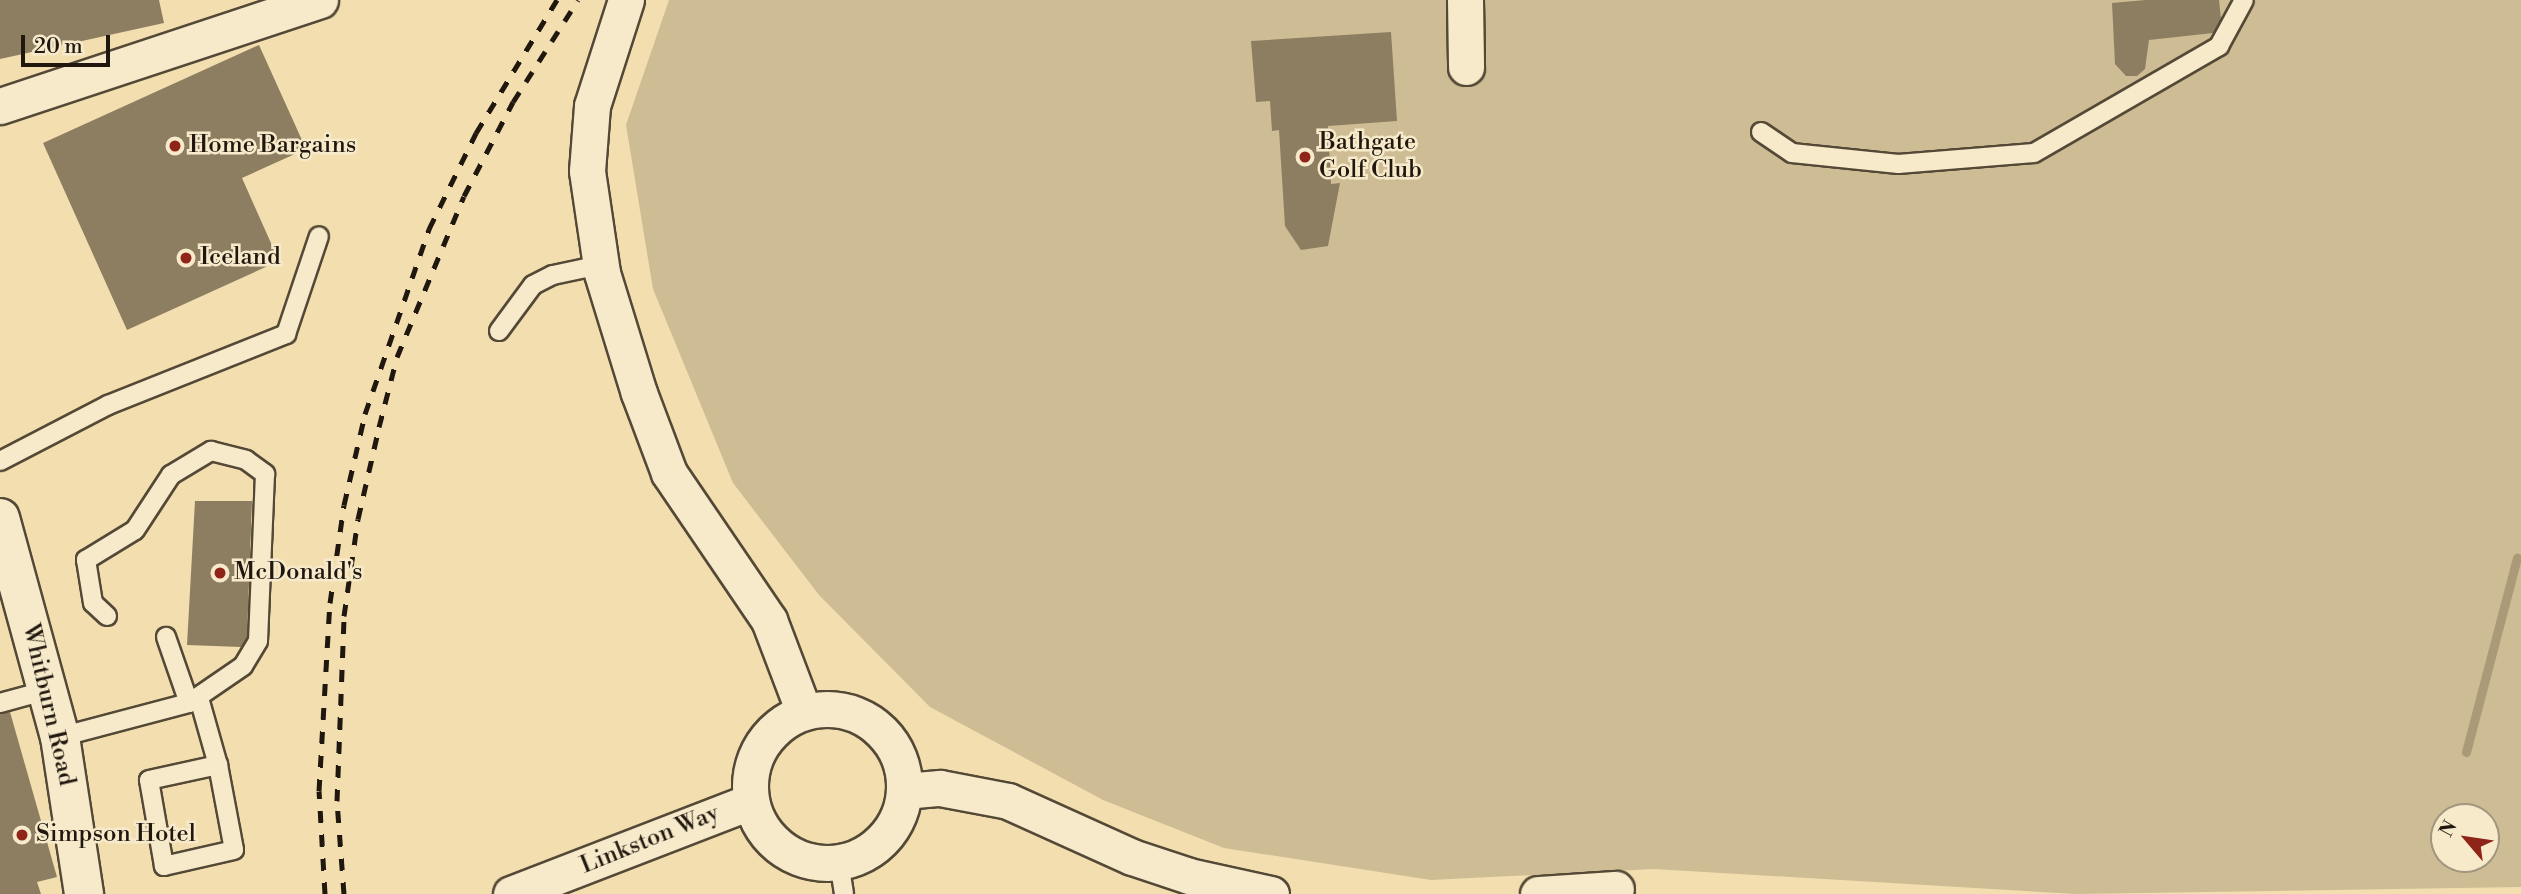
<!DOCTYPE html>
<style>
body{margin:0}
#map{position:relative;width:2521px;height:894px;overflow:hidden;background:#f2deaf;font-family:"Libre Bodoni",serif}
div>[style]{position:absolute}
.green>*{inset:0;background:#cebc94}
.stream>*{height:9px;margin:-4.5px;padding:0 4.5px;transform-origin:4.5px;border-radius:4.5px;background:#ab9a78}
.building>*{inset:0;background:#8d7e62}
.roads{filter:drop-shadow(2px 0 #544936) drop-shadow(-2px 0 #544936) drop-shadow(0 2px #544936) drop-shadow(0 -2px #544936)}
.lane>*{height:18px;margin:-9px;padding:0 9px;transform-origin:9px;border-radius:9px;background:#f7eacb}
.street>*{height:35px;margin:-17.5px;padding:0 17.5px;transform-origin:17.5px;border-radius:17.5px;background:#f7eacb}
.street>.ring{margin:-17.5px;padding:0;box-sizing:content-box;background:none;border:35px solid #f7eacb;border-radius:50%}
.secondary>*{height:38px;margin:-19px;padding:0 19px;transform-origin:19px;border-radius:19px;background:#f7eacb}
.rail>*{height:5px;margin-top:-2.5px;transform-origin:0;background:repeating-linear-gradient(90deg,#20170e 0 12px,transparent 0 24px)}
.dots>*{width:19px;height:19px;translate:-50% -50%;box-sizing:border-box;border:4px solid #f7eacb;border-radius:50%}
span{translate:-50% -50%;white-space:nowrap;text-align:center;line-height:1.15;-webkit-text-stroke:5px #f7eacb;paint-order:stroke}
.poi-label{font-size:24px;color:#20170e}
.left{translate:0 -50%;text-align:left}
.street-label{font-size:24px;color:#20170e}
.north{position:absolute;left:2430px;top:803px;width:70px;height:70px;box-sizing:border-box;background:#f7eacb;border:2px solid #a1967f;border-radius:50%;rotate:299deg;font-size:19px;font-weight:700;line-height:28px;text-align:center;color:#20170e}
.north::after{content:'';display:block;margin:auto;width:24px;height:32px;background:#8f2418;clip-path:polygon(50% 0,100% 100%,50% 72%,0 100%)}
.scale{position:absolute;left:21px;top:35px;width:89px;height:32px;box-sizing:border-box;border:4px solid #20170e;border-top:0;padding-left:9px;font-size:21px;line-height:24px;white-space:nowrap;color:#20170e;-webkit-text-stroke:5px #f7eacb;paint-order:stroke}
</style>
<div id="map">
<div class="green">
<i style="clip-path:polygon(evenodd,669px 0,2521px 0,2521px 887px,2076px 894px,1654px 869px,1431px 880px,1224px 848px,1103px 800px,930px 707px,819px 595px,733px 483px,653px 289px,626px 125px,669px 0,2444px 817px,2486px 817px,2486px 859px,2444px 859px,2444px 817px)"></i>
</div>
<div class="stream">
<i style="left:2466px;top:752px;width:201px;rotate:-75.3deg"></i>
</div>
<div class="building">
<i style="clip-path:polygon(0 0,159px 0,164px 23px,0 59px)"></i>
<i style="clip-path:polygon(2146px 0,2219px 0,2221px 19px,2213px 33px,2149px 40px,2145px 69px,2137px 76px,2126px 76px,2115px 64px,2112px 3px)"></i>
<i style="clip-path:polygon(1391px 32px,1397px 121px,1328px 126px,1331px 184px,1340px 183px,1328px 246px,1301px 250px,1285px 226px,1279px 130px,1272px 131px,1270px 101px,1256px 102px,1251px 41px)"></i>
<i style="clip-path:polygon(259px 45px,306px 149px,242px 178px,279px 261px,127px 330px,43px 143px)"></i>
<i style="clip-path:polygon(195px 501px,252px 501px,247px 638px,241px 647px,187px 645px)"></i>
<i style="clip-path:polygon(10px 712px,57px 877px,37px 882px,41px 894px,0 894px,0 714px)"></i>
</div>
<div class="roads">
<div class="lane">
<i style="left:1761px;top:132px;width:37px;rotate:34deg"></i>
<i style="left:1792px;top:153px;width:107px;rotate:5.9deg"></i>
<i style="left:1898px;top:164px;width:136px;rotate:-4.6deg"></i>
<i style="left:2034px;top:153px;width:214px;rotate:-30deg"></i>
<i style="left:2219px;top:46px;width:52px;rotate:-61.5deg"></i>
<i style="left:499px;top:331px;width:57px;rotate:-53.5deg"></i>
<i style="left:533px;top:285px;width:22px;rotate:-27deg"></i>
<i style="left:553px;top:275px;width:48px;rotate:-12deg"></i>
<i style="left:0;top:461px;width:122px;rotate:-27.4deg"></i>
<i style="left:108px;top:405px;width:192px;rotate:-21.7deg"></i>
<i style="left:286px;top:334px;width:103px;rotate:-71.4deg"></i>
<i style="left:107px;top:616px;width:19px;rotate:-137deg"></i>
<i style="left:93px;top:603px;width:44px;rotate:-99.2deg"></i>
<i style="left:86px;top:560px;width:57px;rotate:-31.5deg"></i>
<i style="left:135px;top:530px;width:66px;rotate:-56.8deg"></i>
<i style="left:171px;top:475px;width:47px;rotate:-31deg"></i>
<i style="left:211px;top:451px;width:36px;rotate:14deg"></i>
<i style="left:246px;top:460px;width:24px;rotate:36deg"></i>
<i style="left:265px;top:474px;width:167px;rotate:92.4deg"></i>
<i style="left:258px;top:641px;width:29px;rotate:121deg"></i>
<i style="left:243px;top:666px;width:65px;rotate:145.6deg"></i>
<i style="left:199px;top:698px;width:70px;rotate:74.2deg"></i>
<i style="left:218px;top:765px;width:86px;rotate:79.3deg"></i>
<i style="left:234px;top:850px;width:72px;rotate:167.1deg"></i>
<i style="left:164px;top:866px;width:87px;rotate:-99.9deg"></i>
<i style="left:149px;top:780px;width:71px;rotate:-12.3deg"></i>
<i style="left:0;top:703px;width:50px;rotate:-15.2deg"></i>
<i style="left:60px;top:737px;width:133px;rotate:-14.8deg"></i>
<i style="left:189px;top:703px;width:70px;rotate:-109.2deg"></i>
<i style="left:839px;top:862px;width:32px;rotate:81deg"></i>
</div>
<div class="street">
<i style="left:626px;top:0;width:111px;rotate:107.8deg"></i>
<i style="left:592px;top:106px;width:65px;rotate:94.4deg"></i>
<i style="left:587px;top:171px;width:103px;rotate:81.6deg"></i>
<i style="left:602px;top:273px;width:126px;rotate:72.9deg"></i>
<i style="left:639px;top:393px;width:85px;rotate:69.4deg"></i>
<i style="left:669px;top:473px;width:178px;rotate:55.8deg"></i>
<i style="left:769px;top:620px;width:98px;rotate:69.2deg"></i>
<i style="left:1465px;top:0;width:67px;rotate:89.1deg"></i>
<i style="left:0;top:106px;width:337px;rotate:-18.3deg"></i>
<i class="ring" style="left:750px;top:709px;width:119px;height:119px"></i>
<i style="left:904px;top:791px;width:36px;rotate:-5deg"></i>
<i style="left:940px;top:788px;width:69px;rotate:10.8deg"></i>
<i style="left:1008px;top:801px;width:136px;rotate:24.3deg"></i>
<i style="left:1132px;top:857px;width:60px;rotate:18.4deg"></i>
<i style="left:1189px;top:876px;width:84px;rotate:12.4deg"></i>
<i style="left:511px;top:894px;width:255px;rotate:-21.1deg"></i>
<i style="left:1538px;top:894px;width:78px;rotate:-3.7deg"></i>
</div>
<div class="secondary">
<i style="left:0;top:518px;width:227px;rotate:74.7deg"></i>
<i style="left:60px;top:737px;width:159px;rotate:81.3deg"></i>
</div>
</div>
<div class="rail">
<i style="left:325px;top:894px;width:103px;rotate:-93.3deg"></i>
<i style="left:319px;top:791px;width:188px;rotate:-86.7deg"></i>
<i style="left:330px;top:603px;width:99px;rotate:-81.9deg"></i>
<i style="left:344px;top:505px;width:93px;rotate:-77deg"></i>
<i style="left:365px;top:414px;width:196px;rotate:-70.9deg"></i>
<i style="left:429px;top:229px;width:107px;rotate:-63.9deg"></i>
<i style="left:476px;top:133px;width:156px;rotate:-58.7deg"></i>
<i style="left:344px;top:894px;width:93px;rotate:-94.3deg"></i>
<i style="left:337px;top:801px;width:185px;rotate:-87.8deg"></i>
<i style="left:344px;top:616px;width:98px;rotate:-81.8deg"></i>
<i style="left:358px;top:519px;width:94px;rotate:-77.1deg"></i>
<i style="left:379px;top:427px;width:72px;rotate:-75.6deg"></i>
<i style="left:397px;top:357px;width:174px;rotate:-67.4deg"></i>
<i style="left:464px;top:196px;width:106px;rotate:-62.5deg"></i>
<i style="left:513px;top:102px;width:121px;rotate:-57.5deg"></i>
</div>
<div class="dots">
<i style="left:175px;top:146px;background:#8f2418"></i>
<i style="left:1305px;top:157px;background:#8f2418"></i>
<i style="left:186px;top:258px;background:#8f2418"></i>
<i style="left:220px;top:573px;background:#8f2418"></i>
<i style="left:22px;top:835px;background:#8f2418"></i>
</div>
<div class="poi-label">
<span class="left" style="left:1319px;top:157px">Bathgate<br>Golf Club</span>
<span class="left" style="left:189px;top:146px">Home Bargains</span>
<span class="left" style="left:200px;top:258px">Iceland</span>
<span class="left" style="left:234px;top:573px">McDonald's</span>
<span class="left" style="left:36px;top:835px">Simpson Hotel</span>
</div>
<div class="street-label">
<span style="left:48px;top:705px;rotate:77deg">Whitburn Road</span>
<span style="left:650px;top:840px;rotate:-22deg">Linkston Way</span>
</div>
<div class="north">N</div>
<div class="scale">20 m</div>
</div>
